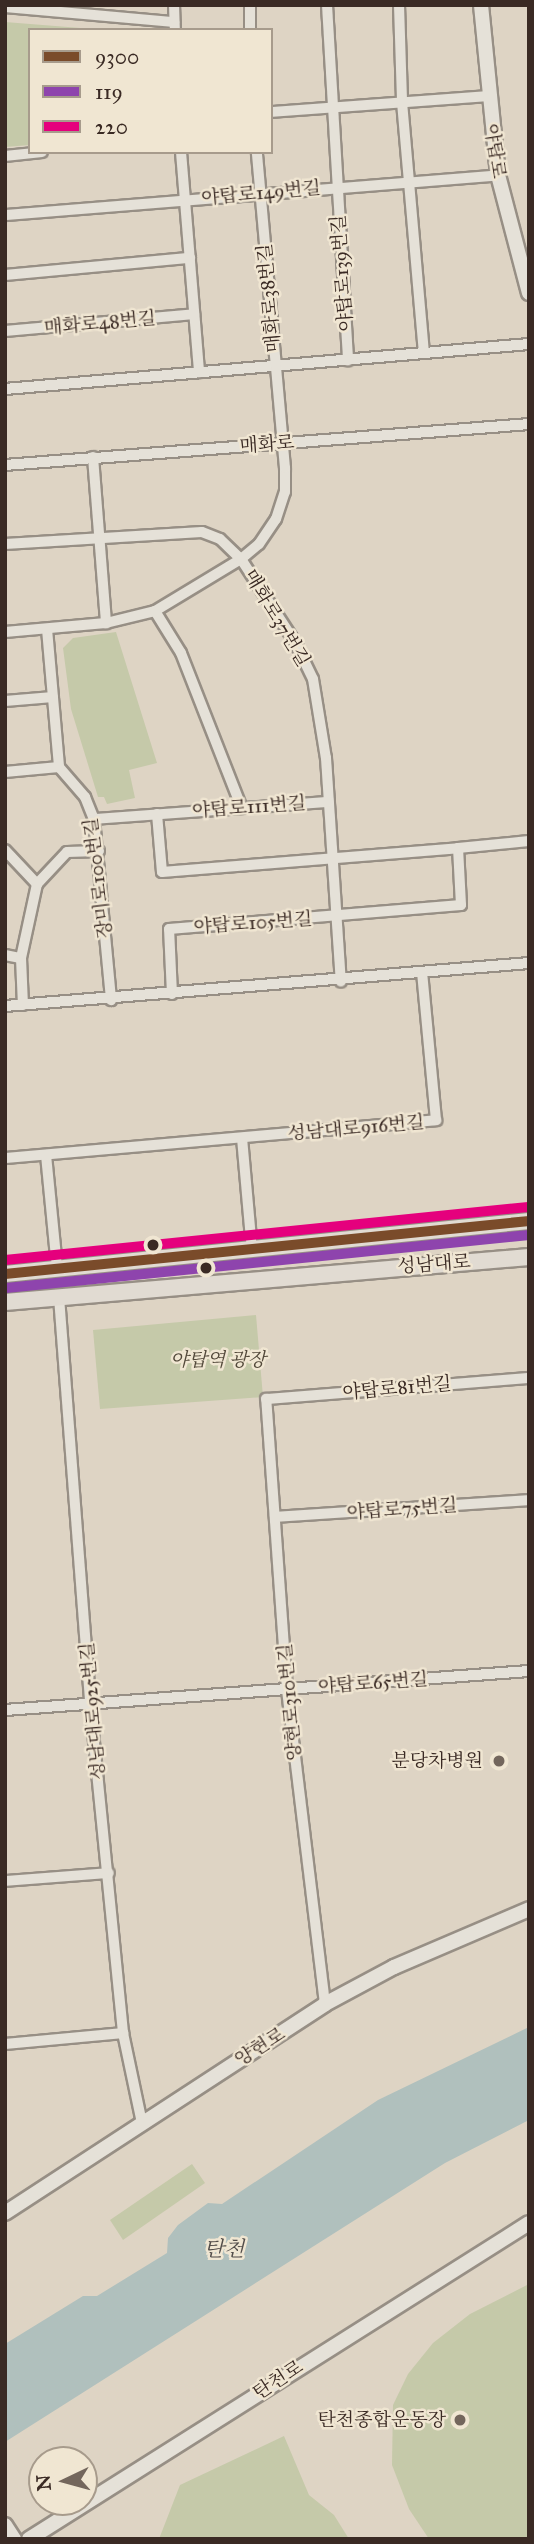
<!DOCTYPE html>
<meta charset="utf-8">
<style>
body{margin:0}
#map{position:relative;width:534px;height:2544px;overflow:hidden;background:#ded4c4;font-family:"IM FELL Great Primer","Noto Serif KR",serif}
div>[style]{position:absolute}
.green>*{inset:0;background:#c5c9a9}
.water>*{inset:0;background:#b0c0bd}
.roads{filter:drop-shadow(2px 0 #978f85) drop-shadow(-2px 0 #978f85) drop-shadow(0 2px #978f85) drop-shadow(0 -2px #978f85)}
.street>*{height:10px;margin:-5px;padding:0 5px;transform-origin:5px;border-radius:5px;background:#e5e1d8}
.secondary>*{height:14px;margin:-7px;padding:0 7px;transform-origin:7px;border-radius:7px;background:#e5e1d8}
.primary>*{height:16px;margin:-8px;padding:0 8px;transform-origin:8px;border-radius:8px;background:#e1dbd2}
.bus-1>*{height:10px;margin:-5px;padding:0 5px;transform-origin:5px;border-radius:5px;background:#7a4b2a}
.bus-2>*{height:10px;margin:-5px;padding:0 5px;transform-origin:5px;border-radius:5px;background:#8e44ad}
.bus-3>*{height:10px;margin:-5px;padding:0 5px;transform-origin:5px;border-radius:5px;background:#e5007d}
.dots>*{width:19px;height:19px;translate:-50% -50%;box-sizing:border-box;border:4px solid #f0e6d2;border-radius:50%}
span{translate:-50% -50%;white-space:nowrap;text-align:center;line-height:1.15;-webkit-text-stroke:5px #f0e6d2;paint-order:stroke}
.street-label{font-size:19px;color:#3a2a24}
.park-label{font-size:19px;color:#52483a;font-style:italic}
.poi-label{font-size:19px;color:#3a2a24}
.right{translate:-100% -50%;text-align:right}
.water-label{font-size:21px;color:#524d4a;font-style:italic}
.frame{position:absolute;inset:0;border:7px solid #3a2a24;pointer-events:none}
.legend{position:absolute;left:28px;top:28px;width:245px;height:126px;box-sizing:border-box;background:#f0e6d2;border:2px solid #a79b8c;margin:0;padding:9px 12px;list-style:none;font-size:21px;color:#3a2a24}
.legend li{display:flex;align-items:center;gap:14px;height:35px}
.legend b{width:35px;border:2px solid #a79b8c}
.north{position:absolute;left:28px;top:2446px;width:70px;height:70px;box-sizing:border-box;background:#f0e6d2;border:2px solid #a79b8c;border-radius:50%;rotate:265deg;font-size:19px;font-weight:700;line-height:28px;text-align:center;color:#3a2a24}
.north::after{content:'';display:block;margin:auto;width:24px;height:32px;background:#73665c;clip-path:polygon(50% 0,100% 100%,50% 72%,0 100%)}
</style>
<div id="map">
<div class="green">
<i style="clip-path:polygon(5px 22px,93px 29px,30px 30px,30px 145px,5px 147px)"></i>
<i style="clip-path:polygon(116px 632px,157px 763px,129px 770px,135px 798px,107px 804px,104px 797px,98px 797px,71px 709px,63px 648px,73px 638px)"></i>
<i style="clip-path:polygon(256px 1315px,263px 1397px,100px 1409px,93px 1330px)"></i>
<i style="clip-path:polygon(192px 2164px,205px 2183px,123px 2240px,110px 2220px)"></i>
<i style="clip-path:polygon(529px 2284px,529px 2539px,429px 2539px,409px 2509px,392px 2465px,393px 2405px,408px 2374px,433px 2343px,470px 2314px)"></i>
<i style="clip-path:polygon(284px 2436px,309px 2495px,334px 2515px,349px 2539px,159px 2539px,180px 2485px)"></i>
</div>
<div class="water">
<i style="clip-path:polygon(529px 2027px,529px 2120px,445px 2163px,5px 2442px,5px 2344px,83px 2296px,97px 2296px,167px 2253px,168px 2238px,178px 2225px,208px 2203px,222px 2204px,378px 2100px)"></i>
</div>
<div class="roads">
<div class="street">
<i style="left:174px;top:5px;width:25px;rotate:88deg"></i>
<i style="left:250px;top:5px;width:25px;rotate:90deg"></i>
<i style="left:327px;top:5px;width:356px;rotate:86.6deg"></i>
<i style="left:399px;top:5px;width:97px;rotate:88.2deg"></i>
<i style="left:402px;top:102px;width:252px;rotate:85deg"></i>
<i style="left:5px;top:7px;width:170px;rotate:5.1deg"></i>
<i style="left:271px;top:112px;width:217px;rotate:-4.2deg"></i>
<i style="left:181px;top:152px;width:221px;rotate:85.3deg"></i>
<i style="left:5px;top:156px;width:37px;rotate:-6deg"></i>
<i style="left:5px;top:215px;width:495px;rotate:-4.6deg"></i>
<i style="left:5px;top:275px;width:186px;rotate:-5.3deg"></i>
<i style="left:5px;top:331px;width:190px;rotate:-5.1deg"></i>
<i style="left:5px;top:389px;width:526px;rotate:-4.91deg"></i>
<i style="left:93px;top:457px;width:167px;rotate:85.5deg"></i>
<i style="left:5px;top:465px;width:526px;rotate:-4.47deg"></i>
<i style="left:5px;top:544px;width:197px;rotate:-3.5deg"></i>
<i style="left:202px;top:532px;width:19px;rotate:21deg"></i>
<i style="left:220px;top:539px;width:29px;rotate:44deg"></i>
<i style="left:241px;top:559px;width:99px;rotate:57deg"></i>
<i style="left:295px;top:642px;width:41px;rotate:64.1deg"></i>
<i style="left:313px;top:679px;width:80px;rotate:80.7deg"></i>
<i style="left:326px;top:758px;width:224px;rotate:86.2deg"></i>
<i style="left:155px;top:611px;width:49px;rotate:58.2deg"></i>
<i style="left:181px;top:653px;width:164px;rotate:68.6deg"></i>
<i style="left:47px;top:629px;width:139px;rotate:85deg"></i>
<i style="left:59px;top:767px;width:40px;rotate:49deg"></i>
<i style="left:85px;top:797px;width:24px;rotate:68deg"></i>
<i style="left:94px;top:819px;width:182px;rotate:84.6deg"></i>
<i style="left:5px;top:632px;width:101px;rotate:-5.1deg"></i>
<i style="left:106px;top:623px;width:50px;rotate:-13.8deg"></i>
<i style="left:155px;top:611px;width:100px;rotate:-31.2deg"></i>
<i style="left:241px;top:559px;width:23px;rotate:-40deg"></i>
<i style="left:259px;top:544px;width:30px;rotate:-56deg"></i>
<i style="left:276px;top:519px;width:28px;rotate:-72deg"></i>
<i style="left:285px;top:492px;width:24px;rotate:-90deg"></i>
<i style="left:285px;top:468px;width:317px;rotate:-95.1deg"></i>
<i style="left:5px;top:701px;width:48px;rotate:-4.8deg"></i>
<i style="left:5px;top:772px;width:54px;rotate:-5.3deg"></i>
<i style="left:157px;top:814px;width:58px;rotate:85.1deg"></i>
<i style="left:162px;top:872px;width:297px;rotate:-4.6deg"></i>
<i style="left:94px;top:819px;width:235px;rotate:-4.2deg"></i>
<i style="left:5px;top:850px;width:47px;rotate:46.7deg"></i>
<i style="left:37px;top:884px;width:76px;rotate:102.2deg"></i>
<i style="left:37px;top:884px;width:44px;rotate:-46.8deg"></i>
<i style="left:67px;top:852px;width:32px;rotate:-2deg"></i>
<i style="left:5px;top:955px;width:16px;rotate:11deg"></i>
<i style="left:21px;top:958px;width:47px;rotate:87.6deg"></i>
<i style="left:172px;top:994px;width:65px;rotate:-92.6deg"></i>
<i style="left:169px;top:929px;width:293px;rotate:-4.7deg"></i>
<i style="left:461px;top:905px;width:57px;rotate:-93deg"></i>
<i style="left:458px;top:848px;width:71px;rotate:-5.6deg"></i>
<i style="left:5px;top:1006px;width:526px;rotate:-4.69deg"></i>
<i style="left:242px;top:1138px;width:113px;rotate:84.9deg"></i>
<i style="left:46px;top:1155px;width:113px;rotate:84.4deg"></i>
<i style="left:5px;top:1158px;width:433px;rotate:-5deg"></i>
<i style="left:436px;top:1120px;width:148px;rotate:-95.4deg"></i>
<i style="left:59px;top:1297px;width:406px;rotate:85.6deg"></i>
<i style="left:90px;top:1702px;width:333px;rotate:84.3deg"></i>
<i style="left:123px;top:2033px;width:92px;rotate:78.1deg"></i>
<i style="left:275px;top:1517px;width:255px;rotate:-3.8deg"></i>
<i style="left:5px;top:1710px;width:525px;rotate:-4.26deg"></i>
<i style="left:5px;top:1881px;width:104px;rotate:-4.4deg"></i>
<i style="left:325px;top:2004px;width:317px;rotate:-96.9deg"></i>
<i style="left:287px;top:1689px;width:291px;rotate:-94.1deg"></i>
<i style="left:266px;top:1399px;width:264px;rotate:-4.6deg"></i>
<i style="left:5px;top:2044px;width:119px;rotate:-5.3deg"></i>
</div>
<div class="secondary">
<i style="left:481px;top:5px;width:171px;rotate:84.3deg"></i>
<i style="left:498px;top:175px;width:122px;rotate:75.3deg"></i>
<i style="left:5px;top:2213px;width:382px;rotate:-33.1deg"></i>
<i style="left:325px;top:2004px;width:78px;rotate:-28.2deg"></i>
<i style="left:394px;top:1967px;width:147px;rotate:-23.2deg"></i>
<i style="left:5px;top:2525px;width:17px;rotate:57deg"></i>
<i style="left:29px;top:2539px;width:591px;rotate:-32.29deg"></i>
</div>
<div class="primary">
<i style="left:5px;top:1274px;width:527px;rotate:-5.78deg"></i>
<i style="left:5px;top:1302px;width:526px;rotate:-4.91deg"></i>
</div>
</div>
<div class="bus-1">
<i style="left:5px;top:1274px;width:527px;rotate:-5.78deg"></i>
</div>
<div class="bus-2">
<i style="left:6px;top:1288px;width:526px;rotate:-5.79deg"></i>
</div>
<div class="bus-3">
<i style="left:5px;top:1260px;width:526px;rotate:-5.79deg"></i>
</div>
<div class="dots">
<i style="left:153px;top:1245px;background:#3a2a24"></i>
<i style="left:206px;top:1268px;background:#3a2a24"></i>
<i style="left:499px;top:1761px;background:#73665c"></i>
<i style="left:460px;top:2420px;background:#73665c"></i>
</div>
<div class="street-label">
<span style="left:495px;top:151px;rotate:81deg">야탑로</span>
<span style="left:261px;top:193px;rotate:-5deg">야탑로149번길</span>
<span style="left:342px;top:273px;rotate:-94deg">야탑로139번길</span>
<span style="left:269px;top:298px;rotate:-95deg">매화로38번길</span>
<span style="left:100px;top:323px;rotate:-5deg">매화로48번길</span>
<span style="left:267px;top:444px;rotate:-4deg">매화로</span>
<span style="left:277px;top:618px;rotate:59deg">매화로37번길</span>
<span style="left:249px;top:807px;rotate:-4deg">야탑로111번길</span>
<span style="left:98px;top:878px;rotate:-97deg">장미로100번길</span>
<span style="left:253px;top:923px;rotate:-4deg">야탑로105번길</span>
<span style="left:356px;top:1128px;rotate:-5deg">성남대로916번길</span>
<span style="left:434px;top:1264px;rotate:-4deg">성남대로</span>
<span style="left:397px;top:1388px;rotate:-5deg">야탑로81번길</span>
<span style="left:402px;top:1509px;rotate:-4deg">야탑로75번길</span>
<span style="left:373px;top:1683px;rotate:-4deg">야탑로65번길</span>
<span style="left:290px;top:1702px;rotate:-95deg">양현로310번길</span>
<span style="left:93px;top:1711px;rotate:-95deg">성남대로925번길</span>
<span style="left:260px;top:2047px;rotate:-33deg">양현로</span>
<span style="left:278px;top:2380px;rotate:-33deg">탄천로</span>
</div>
<div class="park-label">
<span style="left:218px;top:1360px">야탑역 광장</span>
</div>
<div class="poi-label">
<span class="right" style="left:483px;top:1761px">분당차병원</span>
<span class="right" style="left:446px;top:2420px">탄천종합운동장</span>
</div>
<div class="water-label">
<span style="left:224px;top:2249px">탄천</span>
</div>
<div class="frame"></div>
<ul class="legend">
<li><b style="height:9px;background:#7a4b2a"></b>9300</li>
<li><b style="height:9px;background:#8e44ad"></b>119</li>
<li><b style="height:9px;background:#e5007d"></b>220</li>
</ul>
<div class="north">N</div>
</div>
